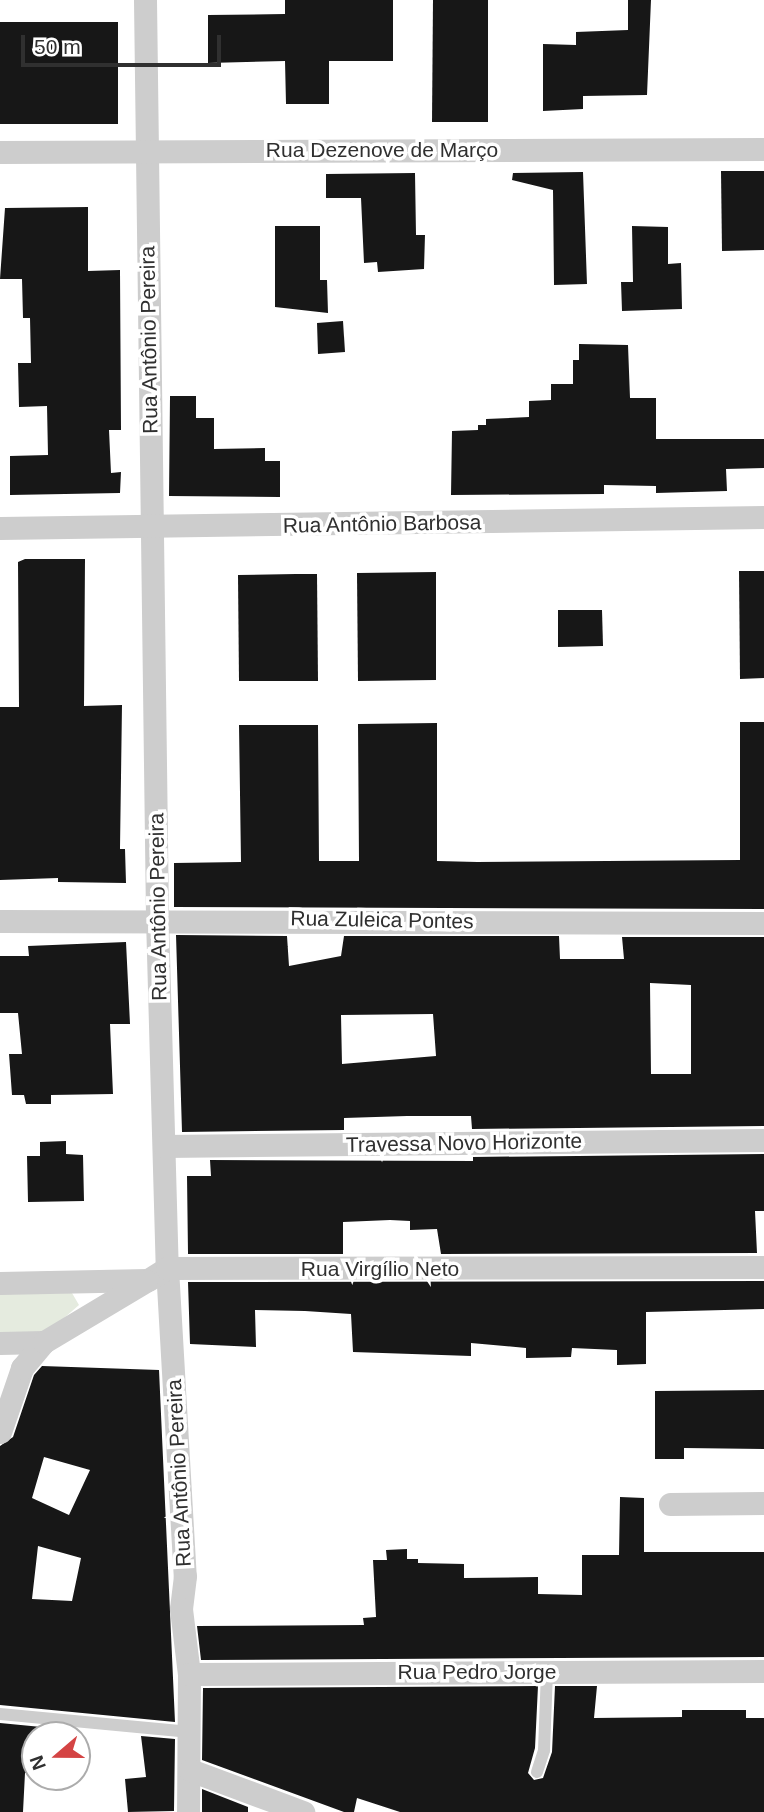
<!DOCTYPE html>
<meta charset="utf-8">
<style>
body{margin:0}
#map{position:relative;width:764px;height:1812px;overflow:hidden;background:#fff;font-family:Helvetica,sans-serif}
div>[style]{position:absolute}
.green>*{inset:0;background:#e5ebdf}
.building>*{inset:0;background:#171717}
.service>*{height:12px;margin:-6px;padding:0 6px;transform-origin:6px;border-radius:6px;background:#cdcdcd}
.minor>*{height:23px;margin:-11.5px;padding:0 11.5px;transform-origin:11.5px;border-radius:11.5px;background:#cdcdcd}
span{translate:-50% -50%;white-space:nowrap;text-align:center;line-height:1.15;-webkit-text-stroke:7px #fff;paint-order:stroke}
.street-label{font-size:21px;color:#303030}
.north{position:absolute;left:21px;top:1721px;width:70px;height:70px;box-sizing:border-box;background:#fff;border:2px solid #acacac;border-radius:50%;rotate:250deg;font-size:19px;font-weight:700;line-height:28px;text-align:center;color:#303030}
.north::after{content:'';display:block;margin:auto;width:24px;height:32px;background:#d44444;clip-path:polygon(50% 0,100% 100%,50% 72%,0 100%)}
.scale{position:absolute;left:21px;top:35px;width:200px;height:32px;box-sizing:border-box;border:4px solid #303030;border-top:0;padding-left:9px;font-size:21px;line-height:24px;white-space:nowrap;color:#303030;-webkit-text-stroke:5px #fff;paint-order:stroke}
</style>
<div id="map">
<div class="green">
<i style="clip-path:polygon(72px 1293px,79px 1305px,40px 1339px,0 1338px,0 1294px)"></i>
</div>
<div class="building">
<i style="clip-path:polygon(285px 0,393px 0,393px 61px,329px 61px,329px 104px,286px 104px,285px 61px,208px 63px,208px 15px,285px 14px)"></i>
<i style="clip-path:polygon(433px 0,488px 0,488px 122px,432px 122px)"></i>
<i style="clip-path:polygon(628px 0,651px 0,647px 95px,583px 96px,583px 109px,543px 111px,543px 44px,576px 45px,576px 32px,628px 30px)"></i>
<i style="clip-path:polygon(0 22px,118px 22px,118px 124px,0 124px)"></i>
<i style="clip-path:polygon(721px 171px,764px 171px,764px 250px,722px 251px)"></i>
<i style="clip-path:polygon(583px 172px,587px 284px,554px 285px,553px 190px,512px 180px,513px 173px)"></i>
<i style="clip-path:polygon(415px 173px,416px 235px,425px 235px,424px 269px,378px 272px,377px 262px,364px 263px,361px 198px,326px 198px,326px 174px)"></i>
<i style="clip-path:polygon(88px 207px,88px 271px,120px 270px,121px 430px,109px 430px,111px 473px,121px 472px,120px 493px,10px 495px,10px 456px,48px 455px,47px 406px,19px 407px,18px 363px,31px 363px,30px 318px,23px 318px,22px 279px,0 279px,5px 208px)"></i>
<i style="clip-path:polygon(275px 226px,320px 226px,320px 280px,327px 280px,328px 313px,275px 307px)"></i>
<i style="clip-path:polygon(632px 226px,668px 227px,668px 264px,681px 263px,682px 309px,622px 311px,621px 282px,633px 282px)"></i>
<i style="clip-path:polygon(343px 321px,345px 352px,318px 354px,317px 323px)"></i>
<i style="clip-path:polygon(579px 344px,628px 345px,630px 398px,656px 398px,656px 439px,764px 439px,764px 468px,726px 469px,727px 491px,656px 493px,656px 486px,604px 485px,604px 494px,451px 495px,452px 431px,478px 430px,478px 425px,486px 425px,486px 419px,529px 417px,529px 401px,551px 400px,551px 384px,573px 384px,573px 360px,579px 360px)"></i>
<i style="clip-path:polygon(170px 396px,196px 396px,196px 418px,214px 418px,214px 449px,265px 448px,265px 461px,280px 461px,280px 497px,169px 496px)"></i>
<i style="clip-path:polygon(25px 559px,85px 559px,84px 706px,122px 705px,120px 849px,125px 849px,126px 883px,58px 882px,58px 878px,0 880px,0 707px,19px 707px,18px 562px)"></i>
<i style="clip-path:polygon(739px 571px,764px 571px,764px 678px,740px 679px)"></i>
<i style="clip-path:polygon(436px 572px,436px 680px,358px 681px,357px 573px)"></i>
<i style="clip-path:polygon(296px 574px,317px 574px,318px 681px,239px 681px,238px 575px)"></i>
<i style="clip-path:polygon(558px 610px,602px 610px,603px 646px,558px 647px)"></i>
<i style="clip-path:polygon(740px 722px,764px 722px,764px 909px,174px 907px,174px 863px,241px 862px,239px 725px,318px 725px,319px 861px,359px 861px,358px 724px,437px 723px,437px 861px,477px 862px,740px 860px)"></i>
<i style="clip-path:polygon(evenodd,176px 935px,287px 936px,289px 966px,341px 956px,344px 936px,559px 936px,560px 959px,624px 959px,622px 937px,764px 937px,764px 1126px,472px 1129px,471px 1116px,407px 1116px,344px 1118px,344px 1130px,182px 1132px,176px 935px,650px 983px,691px 985px,691px 1074px,651px 1074px,650px 983px,176px 935px,433px 1014px,436px 1056px,342px 1064px,341px 1015px,433px 1014px)"></i>
<i style="clip-path:polygon(126px 942px,130px 1024px,110px 1024px,113px 1094px,51px 1095px,51px 1104px,26px 1104px,24px 1095px,12px 1095px,9px 1054px,22px 1054px,18px 1013px,0 1013px,0 956px,29px 956px,28px 946px)"></i>
<i style="clip-path:polygon(66px 1141px,66px 1154px,83px 1155px,84px 1201px,28px 1202px,27px 1156px,40px 1156px,40px 1142px)"></i>
<i style="clip-path:polygon(764px 1154px,764px 1211px,755px 1211px,757px 1253px,441px 1254px,437px 1229px,410px 1230px,410px 1221px,390px 1220px,343px 1222px,343px 1254px,188px 1254px,187px 1176px,211px 1176px,210px 1160px,473px 1161px,473px 1157px)"></i>
<i style="clip-path:polygon(764px 1281px,764px 1309px,646px 1312px,646px 1364px,617px 1365px,617px 1350px,572px 1348px,571px 1357px,526px 1358px,526px 1348px,471px 1343px,471px 1356px,353px 1352px,351px 1314px,305px 1311px,255px 1310px,256px 1347px,190px 1344px,188px 1282px)"></i>
<i style="clip-path:polygon(evenodd,42px 1366px,159px 1370px,175px 1722px,0 1705px,0 1446px,13px 1437px,34px 1375px,42px 1366px,44px 1457px,90px 1470px,69px 1515px,32px 1498px,44px 1457px,42px 1366px,38px 1546px,81px 1558px,72px 1601px,32px 1599px,38px 1546px)"></i>
<i style="clip-path:polygon(764px 1390px,764px 1449px,684px 1448px,684px 1459px,655px 1459px,655px 1391px)"></i>
<i style="clip-path:polygon(620px 1497px,644px 1498px,644px 1552px,764px 1552px,764px 1657px,201px 1660px,197px 1626px,364px 1625px,363px 1618px,376px 1617px,373px 1560px,387px 1560px,386px 1550px,407px 1549px,407px 1559px,418px 1559px,418px 1563px,464px 1564px,464px 1578px,538px 1577px,538px 1594px,582px 1595px,582px 1555px,619px 1555px)"></i>
<i style="clip-path:polygon(538px 1686px,535px 1748px,528px 1773px,534px 1780px,543px 1778px,552px 1752px,555px 1686px,597px 1686px,594px 1718px,682px 1717px,682px 1710px,746px 1710px,746px 1718px,764px 1718px,764px 1812px,400px 1812px,357px 1798px,354px 1812px,344px 1812px,202px 1760px,203px 1688px)"></i>
<i style="clip-path:polygon(0 1723px,62px 1729px,62px 1735px,35px 1735px,35px 1773px,25px 1773px,23px 1812px,0 1812px)"></i>
<i style="clip-path:polygon(141px 1736px,175px 1739px,174px 1811px,128px 1812px,125px 1779px,146px 1777px)"></i>
<i style="clip-path:polygon(202px 1789px,248px 1807px,248px 1812px,202px 1812px)"></i>
</div>
<div class="service">
<i style="left:0;top:1714px;width:191px;rotate:5.4deg"></i>
<i style="left:537px;top:1772px;width:23px;rotate:-72deg"></i>
<i style="left:544px;top:1750px;width:78px;rotate:-87.8deg"></i>
</div>
<div class="minor">
<i style="left:145px;top:0;width:918px;rotate:89.25deg"></i>
<i style="left:157px;top:918px;width:350px;rotate:88.4deg"></i>
<i style="left:167px;top:1268px;width:309px;rotate:86.7deg"></i>
<i style="left:185px;top:1576px;width:33px;rotate:97deg"></i>
<i style="left:181px;top:1609px;width:65px;rotate:83deg"></i>
<i style="left:189px;top:1674px;width:138px;rotate:90.4deg"></i>
<i style="left:0;top:152px;width:764px;rotate:-0.22deg"></i>
<i style="left:0;top:528px;width:764px;rotate:-0.82deg"></i>
<i style="left:0;top:921px;width:764px;rotate:0.15deg"></i>
<i style="left:164px;top:1146px;width:600px;rotate:-0.57deg"></i>
<i style="left:0;top:1283px;width:148px;rotate:-1.2deg"></i>
<i style="left:148px;top:1280px;width:22px;rotate:-32deg"></i>
<i style="left:167px;top:1268px;width:597px;rotate:-0.1deg"></i>
<i style="left:0;top:1343px;width:44px;rotate:-1.3deg"></i>
<i style="left:0;top:1432px;width:68px;rotate:-71deg"></i>
<i style="left:22px;top:1368px;width:34px;rotate:-50deg"></i>
<i style="left:44px;top:1342px;width:119px;rotate:-30.9deg"></i>
<i style="left:670px;top:1504px;width:94px;rotate:-0.6deg"></i>
<i style="left:189px;top:1674px;width:575px;rotate:-0.3deg"></i>
<i style="left:190px;top:1770px;width:121px;rotate:20.4deg"></i>
</div>
<div class="street-label">
<span style="left:382px;top:150px">Rua Dezenove de Março</span>
<span style="left:149px;top:340px;rotate:-91deg">Rua Antônio Pereira</span>
<span style="left:382px;top:524px;rotate:-1deg">Rua Antônio Barbosa</span>
<span style="left:158px;top:907px;rotate:-91deg">Rua Antônio Pereira</span>
<span style="left:382px;top:920px;rotate:1deg">Rua Zuleica Pontes</span>
<span style="left:464px;top:1143px;rotate:-1deg">Travessa Novo Horizonte</span>
<span style="left:380px;top:1269px">Rua Virgílio Neto</span>
<span style="left:179px;top:1473px;rotate:-93deg">Rua Antônio Pereira</span>
<span style="left:477px;top:1672px">Rua Pedro Jorge</span>
</div>
<div class="north">N</div>
<div class="scale">50 m</div>
</div>
